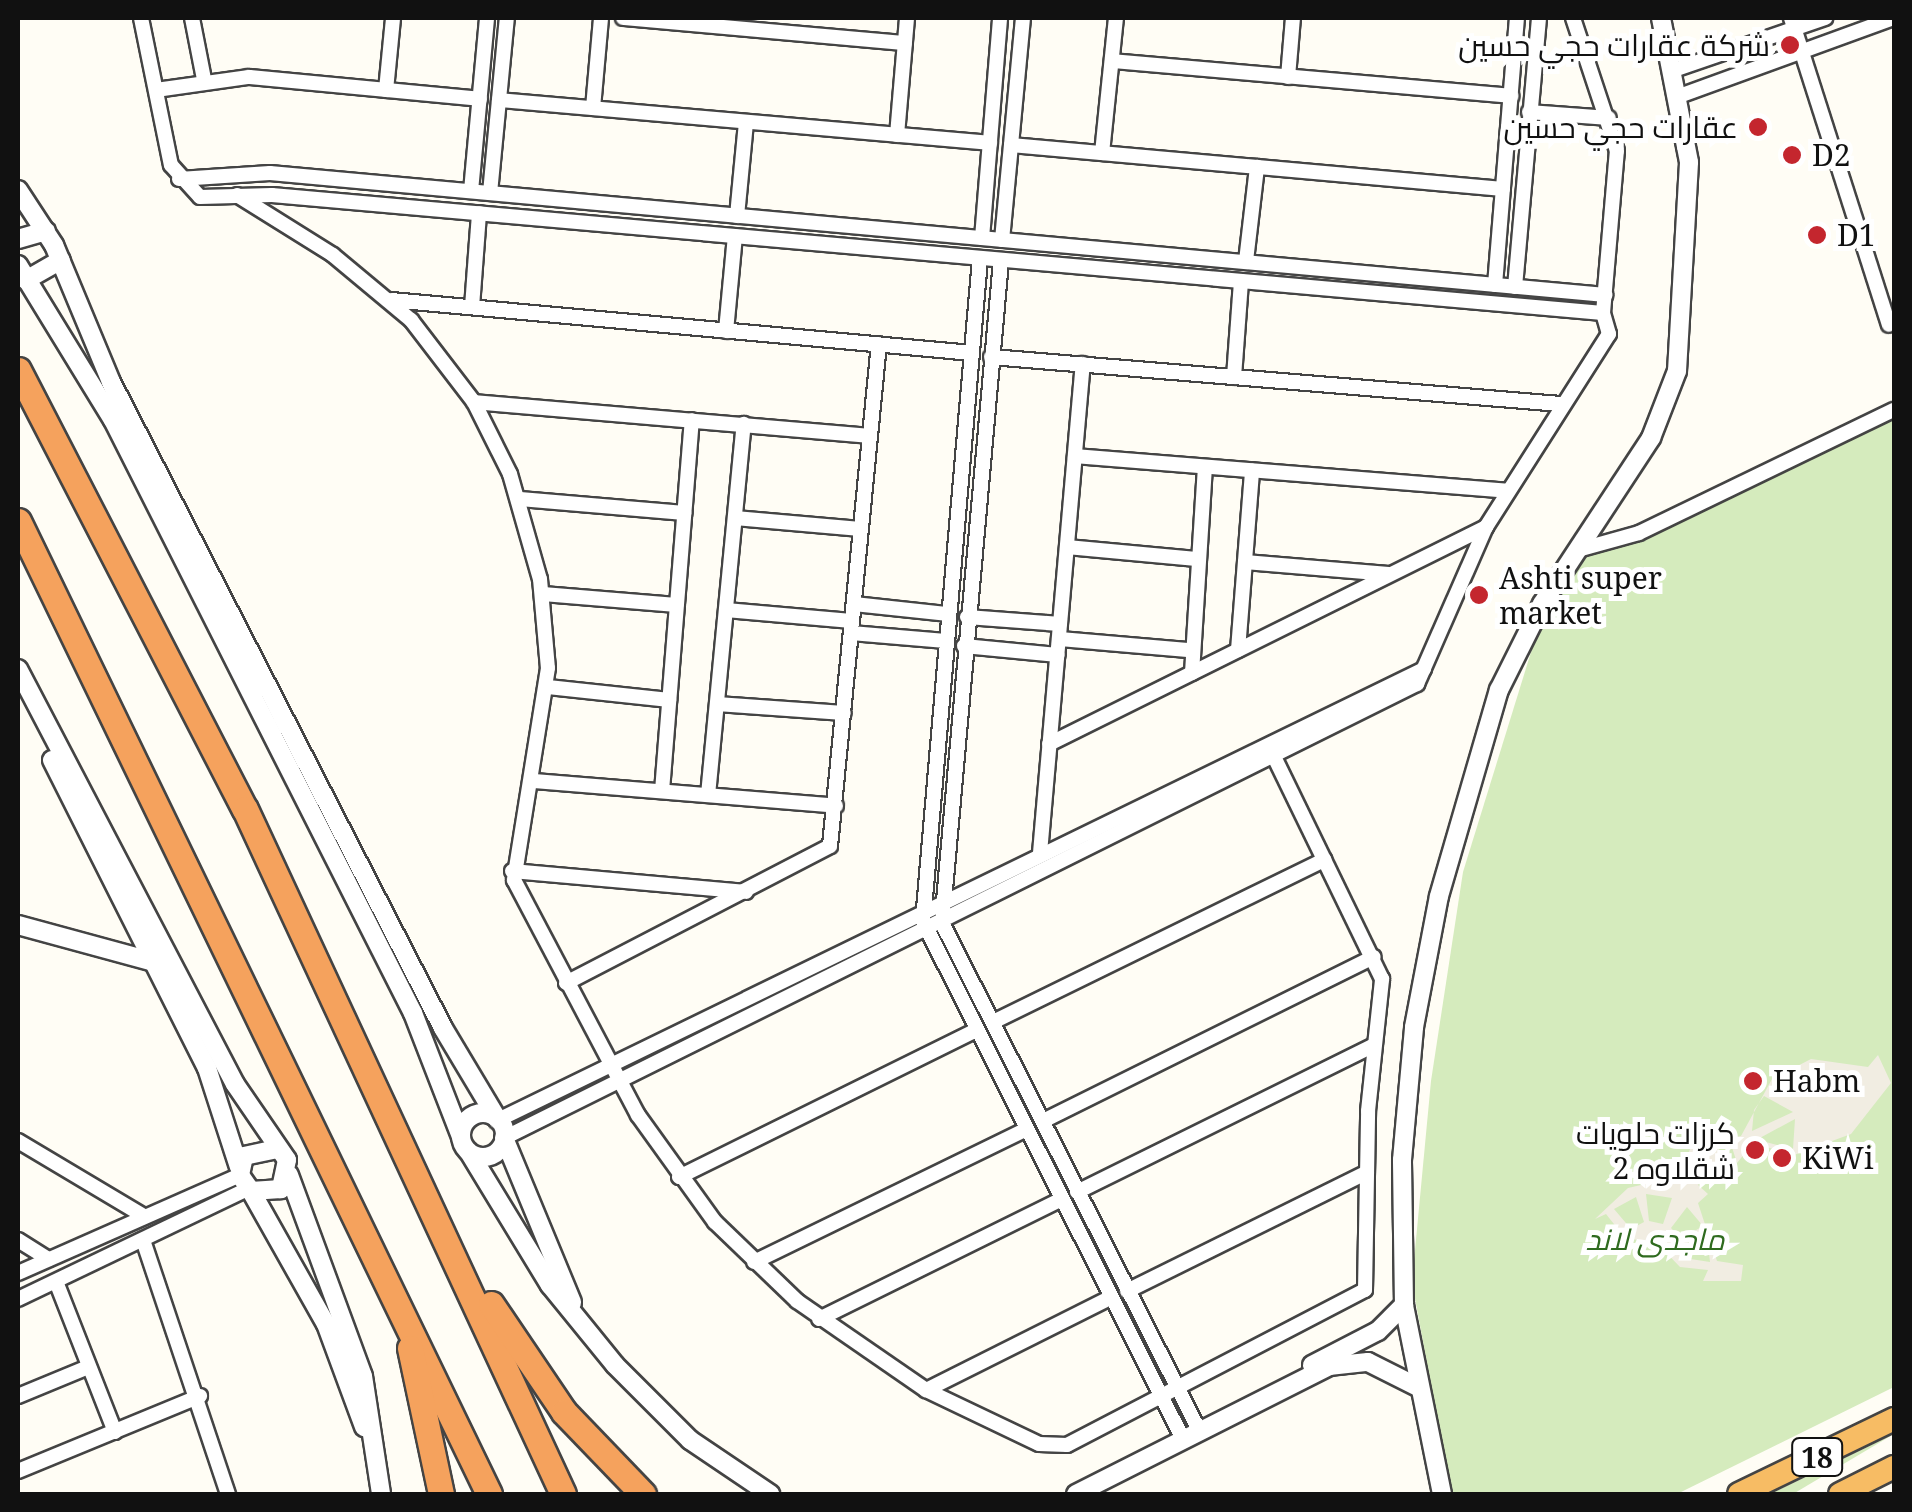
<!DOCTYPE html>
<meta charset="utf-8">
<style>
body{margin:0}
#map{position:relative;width:1912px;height:1512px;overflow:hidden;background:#fffdf5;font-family:"Noto Serif",Cairo,serif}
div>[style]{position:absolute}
.green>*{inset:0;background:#d5ebbd}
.plaza>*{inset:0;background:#f1ede2}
.roads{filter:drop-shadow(2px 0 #444) drop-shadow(-2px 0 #444) drop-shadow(0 2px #444) drop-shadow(0 -2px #444)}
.minor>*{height:14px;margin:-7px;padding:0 7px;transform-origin:7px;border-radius:7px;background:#fff}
.tertiary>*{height:18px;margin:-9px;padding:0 9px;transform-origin:9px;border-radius:9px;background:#fff}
.tertiary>.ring{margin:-9px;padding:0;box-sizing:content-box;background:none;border:18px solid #fff;border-radius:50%}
.trunk>*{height:22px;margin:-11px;padding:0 11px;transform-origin:11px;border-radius:11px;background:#f7bc64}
.motorway>*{height:25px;margin:-12.5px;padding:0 12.5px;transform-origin:12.5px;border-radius:12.5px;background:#f5a25d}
.dots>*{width:28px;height:28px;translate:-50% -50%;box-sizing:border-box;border:5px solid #fff;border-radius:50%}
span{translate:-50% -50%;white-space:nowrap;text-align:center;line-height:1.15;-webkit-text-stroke:10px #fff;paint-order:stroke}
.shield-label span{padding:2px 8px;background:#fff;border:2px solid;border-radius:8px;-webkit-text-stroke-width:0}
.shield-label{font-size:28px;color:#111;font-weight:700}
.poi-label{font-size:30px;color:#111}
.right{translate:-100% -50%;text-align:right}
.left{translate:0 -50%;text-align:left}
.park-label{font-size:30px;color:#2f6b1f;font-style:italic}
.frame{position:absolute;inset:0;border:20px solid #111;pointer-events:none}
</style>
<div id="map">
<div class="green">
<i style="clip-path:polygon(1894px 412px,1894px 1387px,1677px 1494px,1451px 1494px,1412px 1282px,1431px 1081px,1463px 872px,1536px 636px,1587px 555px)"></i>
<i style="clip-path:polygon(1894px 1434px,1793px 1494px,1770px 1494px)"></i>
</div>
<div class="plaza">
<i style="clip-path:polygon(evenodd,1878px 1055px,1891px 1083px,1851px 1134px,1794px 1155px,1753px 1143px,1737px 1163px,1729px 1138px,1741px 1136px,1772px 1079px,1811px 1059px,1868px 1067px,1878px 1055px,1764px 1096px,1793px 1112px,1752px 1131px,1754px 1110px,1764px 1096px,1878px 1055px,1795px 1119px,1793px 1149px,1758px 1140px,1758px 1139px,1795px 1119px)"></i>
<i style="clip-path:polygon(evenodd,1717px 1146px,1723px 1156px,1698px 1185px,1708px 1194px,1698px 1203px,1717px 1261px,1743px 1265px,1741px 1281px,1703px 1281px,1708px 1270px,1680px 1267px,1657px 1243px,1625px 1238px,1606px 1214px,1595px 1219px,1628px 1188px,1680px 1176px,1690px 1149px,1717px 1146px,1646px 1194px,1672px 1198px,1663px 1224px,1649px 1221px,1646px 1194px,1717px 1146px,1636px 1197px,1644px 1222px,1631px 1229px,1614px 1209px,1636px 1197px,1717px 1146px,1687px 1207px,1703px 1226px,1681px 1239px,1671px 1228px,1687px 1207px,1717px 1146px,1707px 1237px,1710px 1262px,1684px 1258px,1683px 1244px,1707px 1237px)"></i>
</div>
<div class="roads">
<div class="minor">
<i style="left:141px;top:18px;width:150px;rotate:78.5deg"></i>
<i style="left:171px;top:165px;width:43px;rotate:47.8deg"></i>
<i style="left:200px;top:197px;width:72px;rotate:-1.6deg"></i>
<i style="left:272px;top:195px;width:1336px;rotate:5.07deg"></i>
<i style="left:192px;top:18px;width:62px;rotate:78.9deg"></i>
<i style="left:623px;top:18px;width:283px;rotate:5.1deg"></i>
<i style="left:1791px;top:18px;width:322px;rotate:72.3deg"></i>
<i style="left:1112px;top:61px;width:401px;rotate:5deg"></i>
<i style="left:1677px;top:69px;width:157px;rotate:-19deg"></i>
<i style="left:1288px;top:77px;width:59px;rotate:-85.2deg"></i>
<i style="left:156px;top:90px;width:94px;rotate:-8deg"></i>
<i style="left:249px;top:77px;width:232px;rotate:5.4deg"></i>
<i style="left:386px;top:90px;width:72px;rotate:-84.4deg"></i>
<i style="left:1682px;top:95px;width:226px;rotate:-20deg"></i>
<i style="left:499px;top:100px;width:493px;rotate:5deg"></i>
<i style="left:593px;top:108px;width:90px;rotate:-84.9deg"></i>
<i style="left:1529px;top:112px;width:80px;rotate:4.3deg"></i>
<i style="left:897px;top:135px;width:117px;rotate:-85.1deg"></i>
<i style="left:1011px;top:145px;width:494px;rotate:5.1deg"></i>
<i style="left:1102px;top:153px;width:136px;rotate:-84.1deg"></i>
<i style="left:179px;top:179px;width:91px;rotate:-3.8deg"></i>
<i style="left:270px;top:173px;width:1341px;rotate:5.22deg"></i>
<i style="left:471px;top:191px;width:174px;rotate:-84.7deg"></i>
<i style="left:490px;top:193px;width:176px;rotate:-84.5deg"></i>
<i style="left:237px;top:195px;width:113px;rotate:32deg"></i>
<i style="left:333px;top:255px;width:102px;rotate:39.8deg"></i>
<i style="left:411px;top:320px;width:103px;rotate:52.5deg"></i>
<i style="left:474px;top:402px;width:80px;rotate:63.4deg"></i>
<i style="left:510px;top:474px;width:109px;rotate:74.1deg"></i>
<i style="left:540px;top:579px;width:89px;rotate:84.9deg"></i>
<i style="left:548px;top:668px;width:215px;rotate:99.1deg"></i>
<i style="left:514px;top:880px;width:266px;rotate:62.2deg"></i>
<i style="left:638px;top:1115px;width:132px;rotate:54.3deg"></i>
<i style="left:715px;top:1222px;width:114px;rotate:43.9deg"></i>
<i style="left:797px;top:1301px;width:157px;rotate:34.6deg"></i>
<i style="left:926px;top:1390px;width:125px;rotate:25.5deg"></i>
<i style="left:1039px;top:1444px;width:28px;rotate:2deg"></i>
<i style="left:1067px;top:1445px;width:336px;rotate:-27.5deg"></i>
<i style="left:1365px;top:1290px;width:179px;rotate:-89deg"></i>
<i style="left:1368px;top:1111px;width:133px;rotate:-83.9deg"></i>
<i style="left:1382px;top:979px;width:247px;rotate:-115.9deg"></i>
<i style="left:737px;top:216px;width:94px;rotate:-84.5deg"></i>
<i style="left:982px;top:238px;width:221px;rotate:-85.3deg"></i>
<i style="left:1002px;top:240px;width:223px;rotate:-84.6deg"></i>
<i style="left:980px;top:259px;width:664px;rotate:94.92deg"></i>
<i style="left:923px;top:921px;width:577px;rotate:63.35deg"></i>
<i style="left:1001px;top:261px;width:665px;rotate:95.09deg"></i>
<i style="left:942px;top:923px;width:566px;rotate:63.12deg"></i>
<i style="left:1246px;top:261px;width:95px;rotate:-83.3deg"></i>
<i style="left:1495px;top:285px;width:268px;rotate:-85.3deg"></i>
<i style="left:1515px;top:287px;width:270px;rotate:-84.9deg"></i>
<i style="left:391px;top:300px;width:583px;rotate:5.21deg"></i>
<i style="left:472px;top:307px;width:94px;rotate:-85.7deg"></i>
<i style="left:726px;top:331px;width:95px;rotate:-84.6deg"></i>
<i style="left:991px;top:357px;width:571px;rotate:4.72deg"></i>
<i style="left:1234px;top:377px;width:96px;rotate:-85.8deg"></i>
<i style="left:474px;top:402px;width:397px;rotate:4.9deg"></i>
<i style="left:1075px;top:456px;width:433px;rotate:4.6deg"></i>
<i style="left:520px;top:499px;width:165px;rotate:4.9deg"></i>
<i style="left:735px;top:518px;width:126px;rotate:5deg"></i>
<i style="left:1067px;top:547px;width:130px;rotate:5.3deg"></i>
<i style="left:1578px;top:550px;width:63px;rotate:-15.6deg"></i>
<i style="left:1639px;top:533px;width:283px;rotate:-25.8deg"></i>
<i style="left:1245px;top:562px;width:144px;rotate:4.8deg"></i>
<i style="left:543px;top:594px;width:134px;rotate:4.7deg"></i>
<i style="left:854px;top:604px;width:95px;rotate:6.1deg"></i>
<i style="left:726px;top:610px;width:126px;rotate:5deg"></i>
<i style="left:967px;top:617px;width:93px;rotate:4.3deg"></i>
<i style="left:851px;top:633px;width:95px;rotate:4.8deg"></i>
<i style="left:1060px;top:639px;width:128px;rotate:4.9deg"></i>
<i style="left:964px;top:646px;width:94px;rotate:5.5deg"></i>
<i style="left:1238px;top:650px;width:180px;rotate:-85.5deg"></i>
<i style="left:1192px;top:673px;width:206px;rotate:-86.4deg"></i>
<i style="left:548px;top:687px;width:122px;rotate:6.1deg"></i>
<i style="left:717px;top:704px;width:127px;rotate:4.1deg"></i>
<i style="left:1049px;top:744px;width:488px;rotate:-26.4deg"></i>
<i style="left:535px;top:781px;width:302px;rotate:4.7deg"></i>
<i style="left:662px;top:791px;width:372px;rotate:-85.4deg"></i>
<i style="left:708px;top:795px;width:373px;rotate:-84.5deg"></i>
<i style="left:1040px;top:853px;width:491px;rotate:-85deg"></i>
<i style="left:512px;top:871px;width:235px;rotate:5.1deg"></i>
<i style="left:566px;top:983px;width:297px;rotate:-27.4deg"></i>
<i style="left:830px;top:846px;width:504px;rotate:-84.43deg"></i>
<i style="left:993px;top:1022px;width:369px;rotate:-26.1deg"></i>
<i style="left:498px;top:1120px;width:1030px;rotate:-25.97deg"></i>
<i style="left:1043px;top:1121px;width:369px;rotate:-26.4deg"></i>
<i style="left:504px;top:1138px;width:1020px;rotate:-26.44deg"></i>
<i style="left:1417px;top:684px;width:171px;rotate:-66.3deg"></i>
<i style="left:1486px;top:527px;width:229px;rotate:-57.5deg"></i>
<i style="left:1609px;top:334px;width:22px;rotate:-106deg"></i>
<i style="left:1603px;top:313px;width:163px;rotate:-85.1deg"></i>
<i style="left:1617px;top:151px;width:140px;rotate:-108.3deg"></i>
<i style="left:18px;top:1141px;width:144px;rotate:30.8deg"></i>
<i style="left:679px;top:1177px;width:329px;rotate:-26.3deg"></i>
<i style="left:1077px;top:1192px;width:330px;rotate:-26.3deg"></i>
<i style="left:18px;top:1240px;width:36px;rotate:32deg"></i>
<i style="left:144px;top:1243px;width:265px;rotate:71.5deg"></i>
<i style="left:754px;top:1262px;width:299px;rotate:-26deg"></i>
<i style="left:18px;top:1273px;width:243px;rotate:-23.8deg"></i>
<i style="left:57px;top:1284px;width:159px;rotate:68.6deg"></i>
<i style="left:1127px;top:1291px;width:267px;rotate:-26.3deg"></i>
<i style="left:18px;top:1299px;width:255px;rotate:-25.6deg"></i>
<i style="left:819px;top:1319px;width:267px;rotate:-26.3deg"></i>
<i style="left:926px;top:1390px;width:201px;rotate:-26.6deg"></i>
<i style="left:18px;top:1396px;width:76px;rotate:-22.5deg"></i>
<i style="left:18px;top:1471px;width:197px;rotate:-22.4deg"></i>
</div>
<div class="tertiary">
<i style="left:18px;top:190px;width:66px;rotate:56.8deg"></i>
<i style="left:54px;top:245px;width:148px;rotate:67.4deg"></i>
<i style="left:111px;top:382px;width:726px;rotate:62.8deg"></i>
<i style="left:443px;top:1028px;width:107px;rotate:59.1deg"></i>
<i style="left:18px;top:239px;width:29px;rotate:-16deg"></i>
<i style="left:18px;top:265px;width:182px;rotate:58.5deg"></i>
<i style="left:113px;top:420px;width:665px;rotate:63.17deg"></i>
<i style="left:413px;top:1013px;width:133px;rotate:68.8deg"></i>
<i style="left:26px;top:280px;width:40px;rotate:-29.7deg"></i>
<i style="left:18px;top:669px;width:468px;rotate:62.4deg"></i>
<i style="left:235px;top:1084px;width:92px;rotate:55.6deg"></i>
<i style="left:287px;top:1160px;width:30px;rotate:102deg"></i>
<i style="left:281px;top:1189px;width:30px;rotate:176deg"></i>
<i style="left:251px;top:1191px;width:19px;rotate:-125deg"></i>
<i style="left:240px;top:1175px;width:19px;rotate:-78deg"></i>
<i style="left:244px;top:1156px;width:33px;rotate:-12deg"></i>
<i style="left:52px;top:760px;width:345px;rotate:63.3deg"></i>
<i style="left:207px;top:1068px;width:104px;rotate:72.1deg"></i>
<i style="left:18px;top:925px;width:141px;rotate:15.2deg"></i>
<i class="ring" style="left:461px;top:1113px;width:26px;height:26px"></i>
<i style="left:504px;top:1138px;width:178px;rotate:67.5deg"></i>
<i style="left:469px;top:1152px;width:156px;rotate:58.7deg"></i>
<i style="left:550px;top:1285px;width:103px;rotate:50.9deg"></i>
<i style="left:615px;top:1365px;width:106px;rotate:45deg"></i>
<i style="left:690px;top:1440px;width:97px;rotate:34deg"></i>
<i style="left:289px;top:1175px;width:214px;rotate:69.8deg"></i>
<i style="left:363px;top:1376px;width:119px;rotate:81.3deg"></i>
<i style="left:251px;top:1191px;width:153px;rotate:60.6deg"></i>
<i style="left:326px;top:1324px;width:110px;rotate:69.7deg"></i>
<i style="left:1312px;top:1365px;width:74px;rotate:-27.3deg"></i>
<i style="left:1378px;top:1331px;width:37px;rotate:-45deg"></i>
<i style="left:1076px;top:1494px;width:284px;rotate:-26.8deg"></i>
<i style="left:1329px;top:1366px;width:39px;rotate:-6deg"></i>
<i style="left:1368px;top:1362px;width:54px;rotate:26.6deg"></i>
<i style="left:1442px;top:1494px;width:193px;rotate:-101.4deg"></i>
<i style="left:1404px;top:1305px;width:145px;rotate:-90.8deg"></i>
<i style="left:1402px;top:1160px;width:134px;rotate:-84.8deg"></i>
<i style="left:1414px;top:1027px;width:133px;rotate:-79.2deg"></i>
<i style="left:1439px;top:896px;width:215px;rotate:-73.8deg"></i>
<i style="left:1499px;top:690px;width:96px;rotate:-63.4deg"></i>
<i style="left:1542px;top:604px;width:199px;rotate:-56.7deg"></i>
<i style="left:1651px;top:438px;width:72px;rotate:-68.8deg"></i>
<i style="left:1677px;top:371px;width:209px;rotate:-86.7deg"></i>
<i style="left:1689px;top:162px;width:147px;rotate:-101deg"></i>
</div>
<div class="trunk">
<i style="left:1739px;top:1494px;width:172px;rotate:-25.8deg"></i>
<i style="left:1840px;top:1494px;width:60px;rotate:-26.6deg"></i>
</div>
<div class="motorway">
<i style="left:18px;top:370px;width:494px;rotate:62.7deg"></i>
<i style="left:245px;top:809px;width:755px;rotate:65.1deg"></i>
<i style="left:18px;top:521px;width:1081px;rotate:64.17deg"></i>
<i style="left:491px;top:1304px;width:130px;rotate:55.9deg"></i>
<i style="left:564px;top:1412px;width:114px;rotate:46.1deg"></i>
<i style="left:410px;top:1348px;width:149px;rotate:78deg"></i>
</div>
</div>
<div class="dots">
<i style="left:1790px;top:45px;background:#c4262e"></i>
<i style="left:1758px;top:127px;background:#c4262e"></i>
<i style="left:1792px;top:155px;background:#c4262e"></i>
<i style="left:1817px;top:235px;background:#c4262e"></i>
<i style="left:1479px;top:595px;background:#c4262e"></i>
<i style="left:1753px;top:1081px;background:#c4262e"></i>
<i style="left:1755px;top:1150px;background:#c4262e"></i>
<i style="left:1782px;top:1158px;background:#c4262e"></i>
</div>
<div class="shield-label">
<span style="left:1817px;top:1457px">18</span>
</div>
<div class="poi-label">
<span class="right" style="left:1770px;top:45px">شرکة عقارات حجي حسين</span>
<span class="right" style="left:1738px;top:127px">عقارات حجي حسين</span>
<span class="left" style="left:1812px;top:155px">D2</span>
<span class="left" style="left:1837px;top:235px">D1</span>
<span class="left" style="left:1499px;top:595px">Ashti super<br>market</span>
<span class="left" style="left:1773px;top:1081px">Habm</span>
<span class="right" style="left:1735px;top:1150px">كرزات حلويات<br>شقلاوه 2</span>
<span class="left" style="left:1802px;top:1158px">KiWi</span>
</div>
<div class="park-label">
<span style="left:1655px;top:1239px">ماجدی لاند</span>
</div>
<div class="frame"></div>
</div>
